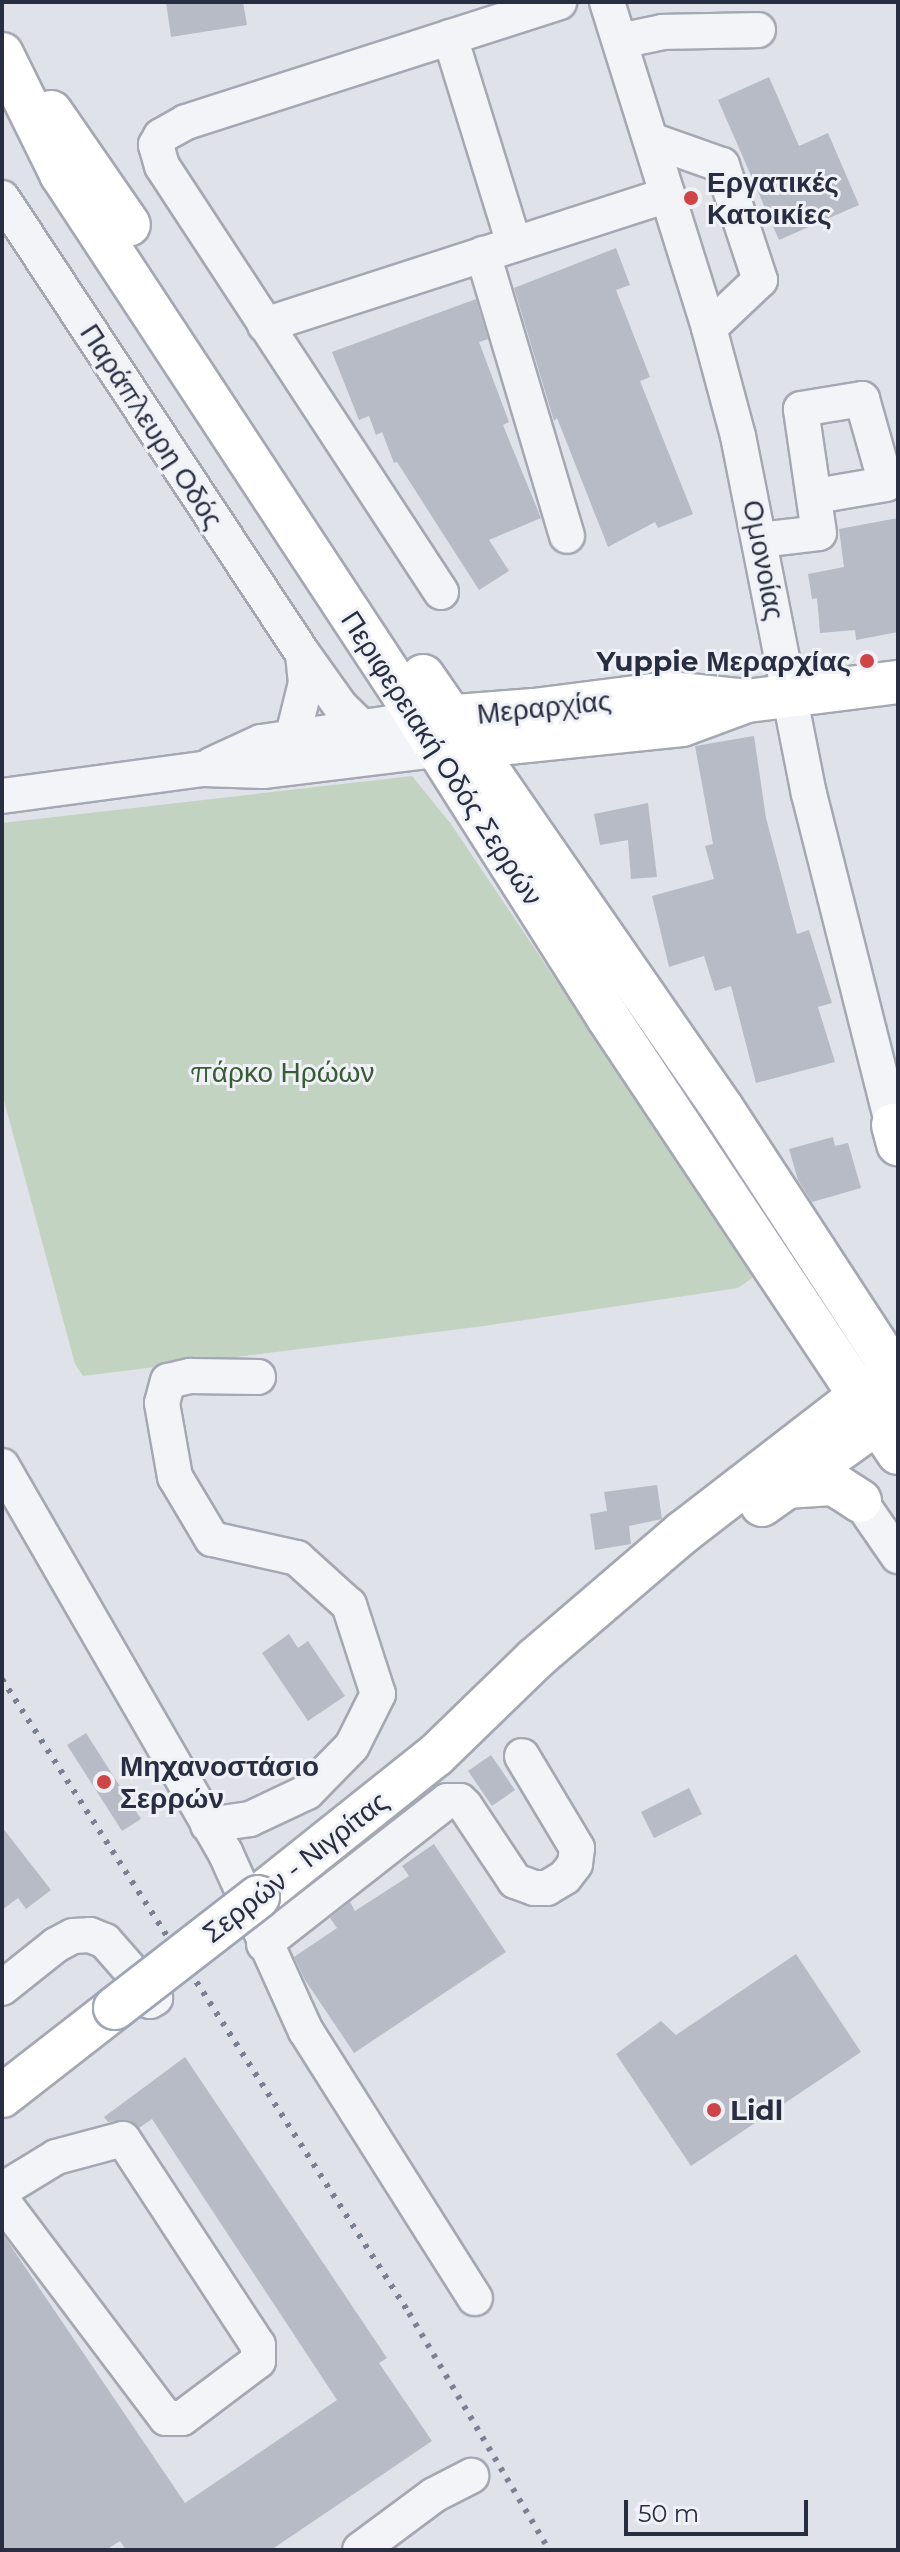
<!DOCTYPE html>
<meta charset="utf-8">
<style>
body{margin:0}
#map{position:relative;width:900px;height:2552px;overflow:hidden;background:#e0e2e9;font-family:Montserrat,sans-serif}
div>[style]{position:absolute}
.green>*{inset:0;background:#c3d3c1}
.building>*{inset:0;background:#b7bbc6}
.roads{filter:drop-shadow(2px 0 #a5a8b3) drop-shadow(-2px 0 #a5a8b3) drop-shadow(0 2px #a5a8b3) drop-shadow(0 -2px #a5a8b3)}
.minor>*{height:34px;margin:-17px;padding:0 17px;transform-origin:17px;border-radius:17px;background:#f3f4f7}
.major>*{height:42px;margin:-21px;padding:0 21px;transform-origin:21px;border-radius:21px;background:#fff}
.rail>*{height:6px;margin-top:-3px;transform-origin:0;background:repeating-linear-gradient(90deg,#798093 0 4px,transparent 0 12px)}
.bridges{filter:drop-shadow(2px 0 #9fa5b5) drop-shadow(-2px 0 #9fa5b5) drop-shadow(0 2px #9fa5b5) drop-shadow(0 -2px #9fa5b5)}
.major-bridge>*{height:42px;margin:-21px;padding:0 21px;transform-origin:21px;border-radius:21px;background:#fff}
.dots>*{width:22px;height:22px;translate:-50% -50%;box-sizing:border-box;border:4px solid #eff1f6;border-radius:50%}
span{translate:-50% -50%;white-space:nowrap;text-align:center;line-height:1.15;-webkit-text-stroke:6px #eff1f6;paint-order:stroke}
.poi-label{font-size:28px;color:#282e41;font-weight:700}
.left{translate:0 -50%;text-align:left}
.right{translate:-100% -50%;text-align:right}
.street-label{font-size:28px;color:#282e41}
.park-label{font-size:28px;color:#385c35}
.frame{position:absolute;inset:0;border:4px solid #282e41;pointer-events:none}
.scale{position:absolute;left:624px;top:2500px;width:184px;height:36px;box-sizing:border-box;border:4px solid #282e41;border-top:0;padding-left:10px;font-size:24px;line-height:28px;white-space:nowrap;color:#282e41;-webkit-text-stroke:6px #eff1f6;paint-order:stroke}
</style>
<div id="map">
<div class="green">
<i style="clip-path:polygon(412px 776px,451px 824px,755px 1276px,738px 1288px,484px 1326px,83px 1376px,75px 1364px,2px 1093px,2px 823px)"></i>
</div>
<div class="building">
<i style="clip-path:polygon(166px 2px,243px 2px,247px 25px,171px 37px)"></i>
<i style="clip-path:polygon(769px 77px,799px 146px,828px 133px,859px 205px,779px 240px,718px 100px)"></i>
<i style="clip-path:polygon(616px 248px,630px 285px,616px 290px,650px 377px,640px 381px,693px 514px,658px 528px,655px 522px,608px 547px,557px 418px,554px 421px,514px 288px)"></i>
<i style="clip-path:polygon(476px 299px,488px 339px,479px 342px,509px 422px,503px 425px,541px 518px,489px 540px,509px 571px,479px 590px,397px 462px,394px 463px,382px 432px,376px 435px,369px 416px,359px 420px,332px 352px)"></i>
<i style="clip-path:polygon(898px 518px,898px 632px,856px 640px,855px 630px,820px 633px,817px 598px,812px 599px,808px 574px,844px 567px,839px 529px)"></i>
<i style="clip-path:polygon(754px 736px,766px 818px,797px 934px,809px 930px,832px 1003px,818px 1007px,835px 1062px,756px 1083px,731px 986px,715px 991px,704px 956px,669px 967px,652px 896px,714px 879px,705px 846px,713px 844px,695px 746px)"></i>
<i style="clip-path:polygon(648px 803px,657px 877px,631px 879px,628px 840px,600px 845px,594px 814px)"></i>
<i style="clip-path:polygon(833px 1137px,835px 1146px,848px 1143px,861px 1188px,812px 1202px,798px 1180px,789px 1149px)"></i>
<i style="clip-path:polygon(657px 1485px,662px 1519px,629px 1526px,631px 1544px,595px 1550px,590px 1514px,607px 1511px,604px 1492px)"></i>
<i style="clip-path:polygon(289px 1634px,298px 1648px,308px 1641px,345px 1696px,308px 1721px,262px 1653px)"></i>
<i style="clip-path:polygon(86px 1733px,141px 1819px,122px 1831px,67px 1745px)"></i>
<i style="clip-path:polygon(491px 1755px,515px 1790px,492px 1806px,468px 1771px)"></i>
<i style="clip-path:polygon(689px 1788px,702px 1814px,654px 1838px,641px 1812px)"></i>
<i style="clip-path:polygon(2px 1827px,51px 1890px,26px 1909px,18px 1898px,2px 1910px)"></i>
<i style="clip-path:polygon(434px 1844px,506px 1952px,354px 2053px,305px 1980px,294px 1957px,337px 1928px,330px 1918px,350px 1902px,355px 1911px,409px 1876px,402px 1866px)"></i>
<i style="clip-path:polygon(796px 1954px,861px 2052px,691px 2166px,616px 2054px,661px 2021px,676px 2035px)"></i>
<i style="clip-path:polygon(185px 2057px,387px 2358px,379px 2363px,432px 2441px,271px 2550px,126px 2550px,120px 2541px,106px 2550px,2px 2550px,2px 2233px,185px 2503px,337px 2400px,152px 2119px,139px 2128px,129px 2120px,108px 2122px,104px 2117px)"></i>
</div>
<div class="roads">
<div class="minor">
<i style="left:607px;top:2px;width:342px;rotate:72.6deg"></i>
<i style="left:709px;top:328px;width:112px;rotate:75deg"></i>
<i style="left:738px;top:436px;width:365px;rotate:78.8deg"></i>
<i style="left:809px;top:794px;width:341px;rotate:75.8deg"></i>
<i style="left:450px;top:37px;width:217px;rotate:72.8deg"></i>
<i style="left:620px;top:41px;width:44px;rotate:-11.8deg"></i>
<i style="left:663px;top:32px;width:95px;rotate:-1.2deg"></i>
<i style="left:651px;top:140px;width:75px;rotate:19.4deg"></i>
<i style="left:722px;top:165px;width:121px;rotate:71.7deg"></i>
<i style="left:760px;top:280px;width:70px;rotate:136.7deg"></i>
<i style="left:2px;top:198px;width:546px;rotate:56.57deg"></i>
<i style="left:303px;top:654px;width:65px;rotate:54.4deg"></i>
<i style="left:341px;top:707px;width:29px;rotate:44deg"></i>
<i style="left:483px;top:254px;width:294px;rotate:73.4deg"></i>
<i style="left:265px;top:325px;width:423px;rotate:-17.9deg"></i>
<i style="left:760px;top:540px;width:59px;rotate:-6.8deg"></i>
<i style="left:819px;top:533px;width:125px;rotate:-98.3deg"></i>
<i style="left:801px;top:409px;width:62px;rotate:-9.3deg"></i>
<i style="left:862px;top:399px;width:88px;rotate:74.2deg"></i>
<i style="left:886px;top:484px;width:71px;rotate:170.3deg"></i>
<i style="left:441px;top:592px;width:509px;rotate:-123.22deg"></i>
<i style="left:162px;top:166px;width:22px;rotate:-106deg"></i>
<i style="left:156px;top:145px;width:10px;rotate:-61deg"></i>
<i style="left:161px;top:136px;width:29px;rotate:-29deg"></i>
<i style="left:186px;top:122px;width:392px;rotate:-17.8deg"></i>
<i style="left:292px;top:739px;width:58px;rotate:-76deg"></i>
<i style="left:306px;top:683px;width:29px;rotate:-96deg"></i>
<i style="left:211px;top:765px;width:55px;rotate:-24.7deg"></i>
<i style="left:261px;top:742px;width:160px;rotate:-8.3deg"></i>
<i style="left:2px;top:796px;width:203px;rotate:-7.7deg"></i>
<i style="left:203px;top:769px;width:60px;rotate:1.9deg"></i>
<i style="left:263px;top:771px;width:175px;rotate:-6.9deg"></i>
<i style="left:2px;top:1466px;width:446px;rotate:60deg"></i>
<i style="left:225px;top:1852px;width:196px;rotate:65.7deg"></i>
<i style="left:306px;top:2031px;width:316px;rotate:57.7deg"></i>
<i style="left:860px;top:1501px;width:67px;rotate:55.4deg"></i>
<i style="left:208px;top:1825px;width:42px;rotate:-8.1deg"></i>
<i style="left:250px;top:1819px;width:63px;rotate:-25.3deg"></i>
<i style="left:307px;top:1792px;width:64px;rotate:-45.6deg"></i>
<i style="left:352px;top:1746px;width:58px;rotate:-63.4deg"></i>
<i style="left:378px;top:1694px;width:94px;rotate:-108deg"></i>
<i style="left:349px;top:1605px;width:70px;rotate:-137.9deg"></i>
<i style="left:297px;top:1558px;width:87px;rotate:-167.4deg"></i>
<i style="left:212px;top:1539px;width:72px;rotate:-120.8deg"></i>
<i style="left:175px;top:1477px;width:75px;rotate:-100deg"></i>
<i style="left:162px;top:1403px;width:23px;rotate:-75deg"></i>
<i style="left:168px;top:1381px;width:23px;rotate:-13deg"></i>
<i style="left:190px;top:1376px;width:68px;rotate:0.8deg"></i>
<i style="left:264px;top:1944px;width:232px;rotate:-38deg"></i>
<i style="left:447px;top:1801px;width:13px"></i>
<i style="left:460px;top:1801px;width:7px;rotate:45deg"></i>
<i style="left:465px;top:1806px;width:90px;rotate:56.3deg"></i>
<i style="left:515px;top:1881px;width:20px;rotate:20deg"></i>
<i style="left:534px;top:1888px;width:13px"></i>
<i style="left:547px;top:1888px;width:21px;rotate:-31deg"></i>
<i style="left:565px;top:1877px;width:16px;rotate:-52deg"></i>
<i style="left:575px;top:1864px;width:16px;rotate:-83deg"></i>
<i style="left:577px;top:1848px;width:107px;rotate:-120.9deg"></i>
<i style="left:2px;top:1988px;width:69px;rotate:-38.5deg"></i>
<i style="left:56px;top:1945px;width:19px;rotate:-28deg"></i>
<i style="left:73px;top:1936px;width:17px;rotate:-3deg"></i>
<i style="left:90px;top:1935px;width:16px;rotate:22deg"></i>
<i style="left:105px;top:1941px;width:76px;rotate:48.7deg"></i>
<i style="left:155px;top:1998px;width:6px;rotate:149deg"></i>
<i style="left:2px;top:2190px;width:63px;rotate:-31.4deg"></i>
<i style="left:56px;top:2157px;width:69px;rotate:-15deg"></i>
<i style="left:123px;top:2139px;width:246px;rotate:56.8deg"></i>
<i style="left:258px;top:2345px;width:16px;rotate:90deg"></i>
<i style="left:258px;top:2361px;width:95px;rotate:143.1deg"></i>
<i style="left:182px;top:2418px;width:16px;rotate:180deg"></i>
<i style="left:166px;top:2418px;width:273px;rotate:-127deg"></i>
<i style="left:360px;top:2550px;width:92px;rotate:-36.6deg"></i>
<i style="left:434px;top:2495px;width:42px;rotate:-27.2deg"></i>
</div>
<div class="major">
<i style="left:2px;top:54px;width:134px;rotate:63.8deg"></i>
<i style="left:61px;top:174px;width:625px;rotate:56.69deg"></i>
<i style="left:404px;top:696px;width:379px;rotate:57.6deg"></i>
<i style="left:607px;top:1016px;width:525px;rotate:56.34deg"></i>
<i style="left:51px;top:112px;width:137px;rotate:55.4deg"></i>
<i style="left:423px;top:676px;width:525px;rotate:55.31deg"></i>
<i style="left:722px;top:1108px;width:322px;rotate:56.9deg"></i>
<i style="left:430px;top:718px;width:104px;rotate:-4.4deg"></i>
<i style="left:534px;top:710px;width:136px;rotate:-7.2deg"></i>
<i style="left:669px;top:693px;width:69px;rotate:5.8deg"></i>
<i style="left:450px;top:749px;width:233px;rotate:-5.9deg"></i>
<i style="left:682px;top:725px;width:69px;rotate:-20.3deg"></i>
<i style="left:747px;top:701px;width:152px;rotate:-7.2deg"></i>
<i style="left:893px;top:1125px;width:20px;rotate:75deg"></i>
<i style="left:786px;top:1487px;width:48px;rotate:-3.6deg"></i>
<i style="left:834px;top:1484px;width:31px;rotate:33deg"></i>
<i style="left:762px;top:1505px;width:167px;rotate:-35.5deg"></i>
<i style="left:258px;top:1897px;width:228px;rotate:-38.6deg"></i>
<i style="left:436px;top:1755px;width:138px;rotate:-44.1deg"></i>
<i style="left:535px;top:1659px;width:194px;rotate:-40.6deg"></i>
<i style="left:682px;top:1533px;width:252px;rotate:-37.7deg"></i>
<i style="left:2px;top:2096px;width:143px;rotate:-37.9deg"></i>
</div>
</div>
<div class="rail">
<i style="left:2px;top:1679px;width:753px;rotate:57.3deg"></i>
<i style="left:409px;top:2313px;width:275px;rotate:59.4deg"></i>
</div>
<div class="bridges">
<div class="major-bridge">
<i style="left:115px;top:2008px;width:181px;rotate:-37.8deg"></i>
</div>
</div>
<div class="dots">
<i style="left:691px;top:198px;background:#cf4447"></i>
<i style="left:867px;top:661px;background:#cf4447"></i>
<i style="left:104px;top:1782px;background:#cf4447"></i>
<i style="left:714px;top:2110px;background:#cf4447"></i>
</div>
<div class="poi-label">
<span class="left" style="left:707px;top:198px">Εργατικές<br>Κατοικίες</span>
<span class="right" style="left:851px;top:661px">Yuppie Μεραρχίας</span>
<span class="left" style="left:120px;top:1782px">Μηχανοστάσιο<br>Σερρών</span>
<span class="left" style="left:730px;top:2110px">Lidl</span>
</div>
<div class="street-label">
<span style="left:152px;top:426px;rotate:57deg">Παράπλευρη Οδός</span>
<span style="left:764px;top:560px;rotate:79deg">Ομονοίας</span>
<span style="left:544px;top:707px;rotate:-6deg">Μεραρχίας</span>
<span style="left:442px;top:758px;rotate:57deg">Περιφερειακή Οδός Σερρών</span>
<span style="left:295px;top:1867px;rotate:-38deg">Σερρών - Νιγρίτας</span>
</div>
<div class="park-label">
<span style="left:283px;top:1072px">πάρκο Ηρώων</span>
</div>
<div class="frame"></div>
<div class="scale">50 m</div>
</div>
